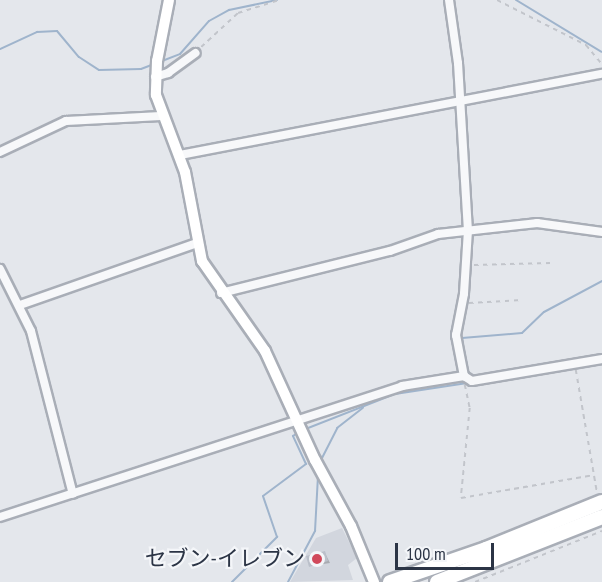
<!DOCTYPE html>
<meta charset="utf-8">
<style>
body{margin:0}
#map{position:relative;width:602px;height:582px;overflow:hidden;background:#e4e7ec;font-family:"PT Sans Narrow","Noto Sans JP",sans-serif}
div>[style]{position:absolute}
.built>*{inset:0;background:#d2d6de}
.shadow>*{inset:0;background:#0003}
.stream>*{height:2px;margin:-1px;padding:0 1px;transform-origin:1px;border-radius:1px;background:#9fb4cc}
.building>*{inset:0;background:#bbc0ca}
.path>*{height:1.5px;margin-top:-0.75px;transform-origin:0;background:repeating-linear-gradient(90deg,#c2c5cb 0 4.5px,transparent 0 9px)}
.roads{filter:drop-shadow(2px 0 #a9aeb7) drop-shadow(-2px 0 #a9aeb7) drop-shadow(0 2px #a9aeb7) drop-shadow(0 -2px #a9aeb7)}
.street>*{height:8px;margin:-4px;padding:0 4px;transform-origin:4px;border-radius:4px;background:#f7f8fa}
.secondary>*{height:10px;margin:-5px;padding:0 5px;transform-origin:5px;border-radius:5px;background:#fff}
.highway>*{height:14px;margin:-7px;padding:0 7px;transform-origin:7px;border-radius:7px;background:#fff}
.dots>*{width:16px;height:16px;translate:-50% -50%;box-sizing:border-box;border:3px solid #f4f6f9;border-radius:50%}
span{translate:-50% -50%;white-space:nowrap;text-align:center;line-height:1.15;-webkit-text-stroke:4.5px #f4f6f9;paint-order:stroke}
.poi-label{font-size:22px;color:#2b3445}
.right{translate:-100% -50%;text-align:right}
.scale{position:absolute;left:395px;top:543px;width:99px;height:27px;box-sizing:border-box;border:3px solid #2b3445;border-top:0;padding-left:8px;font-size:18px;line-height:21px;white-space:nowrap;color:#2b3445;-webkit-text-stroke:4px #f4f6f9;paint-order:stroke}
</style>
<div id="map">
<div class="built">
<i style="clip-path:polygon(342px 528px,357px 558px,348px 565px,353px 580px,290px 582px,316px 538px)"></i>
</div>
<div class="shadow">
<i style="clip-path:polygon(325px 553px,330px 563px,310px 566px)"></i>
</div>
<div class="stream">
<i style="left:516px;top:0;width:100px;rotate:31.2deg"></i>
<i style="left:0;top:49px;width:41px;rotate:-24.7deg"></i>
<i style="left:37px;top:32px;width:20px;rotate:-3deg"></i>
<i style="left:57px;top:31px;width:34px;rotate:50deg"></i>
<i style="left:79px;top:57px;width:24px;rotate:33deg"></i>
<i style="left:99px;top:70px;width:42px;rotate:-1.4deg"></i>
<i style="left:141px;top:69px;width:14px;rotate:-21deg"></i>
<i style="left:162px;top:61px;width:19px;rotate:-21deg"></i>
<i style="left:180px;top:54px;width:44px;rotate:-48.7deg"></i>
<i style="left:209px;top:21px;width:23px;rotate:-29deg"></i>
<i style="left:229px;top:10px;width:49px;rotate:-11.8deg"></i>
<i style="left:464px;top:359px;width:21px;rotate:-95deg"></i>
<i style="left:462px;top:338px;width:60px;rotate:-4.8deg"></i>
<i style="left:522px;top:333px;width:30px;rotate:-44deg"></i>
<i style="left:544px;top:312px;width:66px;rotate:-28.1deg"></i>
<i style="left:303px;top:430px;width:99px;rotate:-21.4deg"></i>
<i style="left:395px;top:394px;width:73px;rotate:-8.7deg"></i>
<i style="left:467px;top:383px;width:3px;rotate:-90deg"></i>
<i style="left:321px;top:460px;width:36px;rotate:-63deg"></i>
<i style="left:337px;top:428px;width:33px;rotate:-38deg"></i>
<i style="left:232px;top:582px;width:64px;rotate:-45deg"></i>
<i style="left:277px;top:537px;width:43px;rotate:-108.9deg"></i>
<i style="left:263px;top:496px;width:54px;rotate:-36.7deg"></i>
<i style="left:306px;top:464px;width:31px;rotate:-115deg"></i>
<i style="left:293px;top:436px;width:7px;rotate:-34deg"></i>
<i style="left:288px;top:582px;width:58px;rotate:-62.1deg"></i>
<i style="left:315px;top:531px;width:56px;rotate:-86.9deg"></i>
</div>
<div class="building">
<i style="clip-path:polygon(325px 551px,328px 561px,309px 567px,306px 556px)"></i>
</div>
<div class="path">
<i style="left:497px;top:0;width:100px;rotate:26.8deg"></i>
<i style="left:586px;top:45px;width:25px;rotate:50deg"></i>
<i style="left:201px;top:47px;width:50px;rotate:-42.6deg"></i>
<i style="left:238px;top:13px;width:43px;rotate:-17.6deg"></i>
<i style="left:474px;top:265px;width:77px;rotate:-1.5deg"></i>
<i style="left:469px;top:303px;width:53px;rotate:-3.2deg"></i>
<i style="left:576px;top:370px;width:124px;rotate:80.2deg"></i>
<i style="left:465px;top:385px;width:24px;rotate:78deg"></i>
<i style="left:470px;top:408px;width:90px;rotate:95.7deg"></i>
<i style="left:461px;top:498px;width:135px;rotate:-9.8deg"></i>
<i style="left:475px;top:582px;width:137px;rotate:-21.9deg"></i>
</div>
<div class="roads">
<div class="street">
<i style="left:449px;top:0;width:64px;rotate:81.9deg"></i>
<i style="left:458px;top:63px;width:167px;rotate:86.6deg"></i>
<i style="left:468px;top:230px;width:64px;rotate:93.6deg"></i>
<i style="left:464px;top:294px;width:42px;rotate:101deg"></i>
<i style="left:456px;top:335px;width:42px;rotate:79deg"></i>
<i style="left:155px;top:77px;width:14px;rotate:-17deg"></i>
<i style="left:168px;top:73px;width:34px;rotate:-36deg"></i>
<i style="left:0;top:152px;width:73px;rotate:-25.2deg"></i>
<i style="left:66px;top:121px;width:95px;rotate:-3deg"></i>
<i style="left:180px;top:155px;width:430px;rotate:-10.9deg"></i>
<i style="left:0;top:269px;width:69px;rotate:63.4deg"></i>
<i style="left:31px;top:331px;width:168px;rotate:75.6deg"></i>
<i style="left:221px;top:293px;width:174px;rotate:-14deg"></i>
<i style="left:390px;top:251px;width:51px;rotate:-19.5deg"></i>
<i style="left:438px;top:234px;width:100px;rotate:-6.3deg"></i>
<i style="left:537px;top:223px;width:66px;rotate:7.9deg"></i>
<i style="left:20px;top:305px;width:188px;rotate:-19.3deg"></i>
<i style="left:0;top:517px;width:423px;rotate:-18deg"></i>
<i style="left:402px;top:386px;width:63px;rotate:-9.2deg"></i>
<i style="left:464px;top:376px;width:9px;rotate:32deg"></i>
<i style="left:472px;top:381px;width:132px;rotate:-9.6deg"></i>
</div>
<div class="secondary">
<i style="left:169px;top:0;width:62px;rotate:101.1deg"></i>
<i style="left:157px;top:61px;width:34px;rotate:92deg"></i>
<i style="left:156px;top:95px;width:82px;rotate:69.4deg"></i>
<i style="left:185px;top:172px;width:91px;rotate:79.2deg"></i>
<i style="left:202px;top:261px;width:110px;rotate:55deg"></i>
<i style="left:265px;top:351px;width:120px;rotate:65.4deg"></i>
<i style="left:315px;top:460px;width:75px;rotate:61.4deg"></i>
<i style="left:351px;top:526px;width:61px;rotate:67.7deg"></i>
</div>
<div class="highway">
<i style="left:390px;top:582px;width:102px;rotate:-19deg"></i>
<i style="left:486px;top:549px;width:125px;rotate:-22.1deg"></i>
<i style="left:437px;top:582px;width:177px;rotate:-21.5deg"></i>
</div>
</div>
<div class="dots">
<i style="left:317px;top:559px;background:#d1495b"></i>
</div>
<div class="poi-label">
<span class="right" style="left:305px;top:559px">セブン-イレブン</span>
</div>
<div class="scale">100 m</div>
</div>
